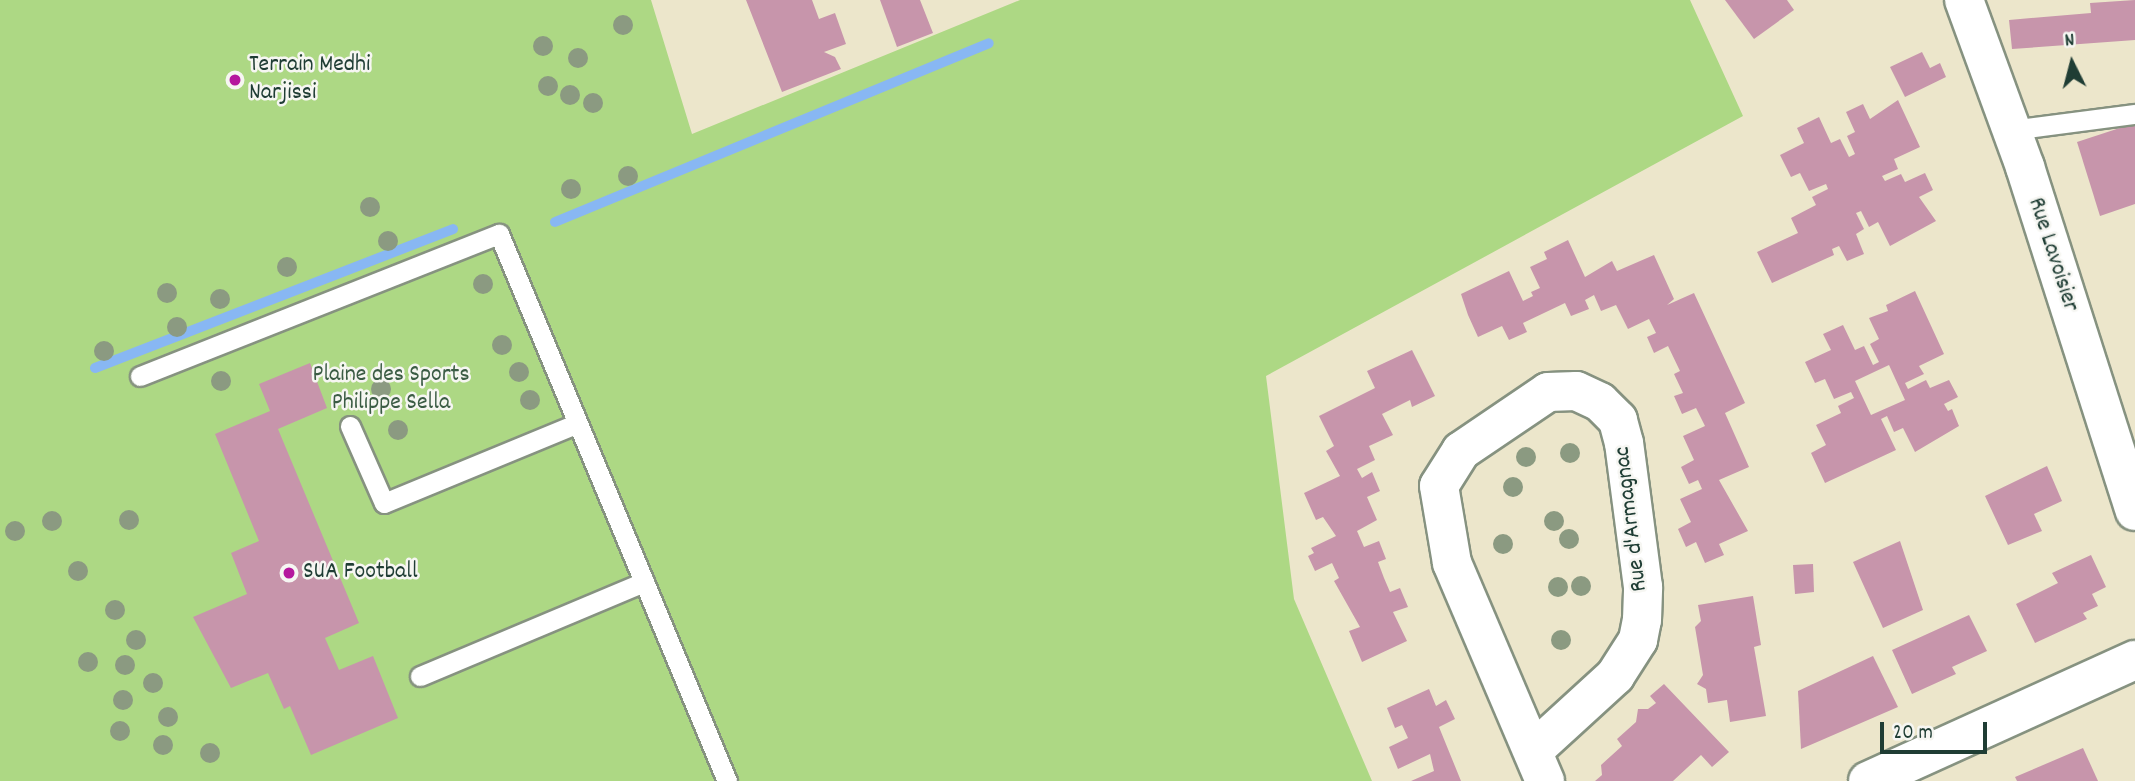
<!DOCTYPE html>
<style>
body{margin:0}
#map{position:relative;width:2135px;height:781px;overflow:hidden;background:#ece6cb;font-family:Dekko,sans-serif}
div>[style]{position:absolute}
.green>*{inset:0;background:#add884}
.stream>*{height:10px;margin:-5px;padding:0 5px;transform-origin:5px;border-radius:5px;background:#88b7f3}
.building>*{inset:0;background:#c795ab}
.roads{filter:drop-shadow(2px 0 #869280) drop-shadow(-2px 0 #869280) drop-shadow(0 2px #869280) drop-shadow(0 -2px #869280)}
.service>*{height:19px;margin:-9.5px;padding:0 9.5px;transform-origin:9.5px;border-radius:9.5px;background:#fff}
.minor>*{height:38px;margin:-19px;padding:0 19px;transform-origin:19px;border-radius:19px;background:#fff}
.tertiary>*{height:38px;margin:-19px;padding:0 19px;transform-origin:19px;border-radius:19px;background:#fff}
.trees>*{width:20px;height:20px;margin:-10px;border-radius:50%;background:#8b9a81}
.dots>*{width:19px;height:19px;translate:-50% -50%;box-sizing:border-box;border:4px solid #f6f6f2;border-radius:50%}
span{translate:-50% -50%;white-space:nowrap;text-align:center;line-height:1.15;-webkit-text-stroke:5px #f6f6f2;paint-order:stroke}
.poi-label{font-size:24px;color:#1f3d34}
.left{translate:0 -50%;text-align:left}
.street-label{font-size:24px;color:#1f3d34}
.park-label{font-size:24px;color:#3b5c44}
.north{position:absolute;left:2037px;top:28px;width:70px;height:70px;-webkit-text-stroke:5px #f6f6f2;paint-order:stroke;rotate:354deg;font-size:19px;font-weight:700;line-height:28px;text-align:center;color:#1f3d34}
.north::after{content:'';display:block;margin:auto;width:24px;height:32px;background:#1f3d34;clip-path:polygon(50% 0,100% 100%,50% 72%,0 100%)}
.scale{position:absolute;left:1880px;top:722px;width:107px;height:32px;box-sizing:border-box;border:4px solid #1f3d34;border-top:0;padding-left:9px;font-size:21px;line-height:24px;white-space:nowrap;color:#1f3d34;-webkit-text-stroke:5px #f6f6f2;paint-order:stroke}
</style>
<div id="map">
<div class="green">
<i style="clip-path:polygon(0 0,651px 0,692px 134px,1020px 0,1690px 0,1743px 116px,1266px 376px,1294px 599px,1372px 781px,0 781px)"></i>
</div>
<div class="stream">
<i style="left:555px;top:222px;width:469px;rotate:-22.4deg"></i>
<i style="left:95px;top:368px;width:384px;rotate:-21.2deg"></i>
</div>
<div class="building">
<i style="clip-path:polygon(746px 0,812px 0,819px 19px,835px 13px,846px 44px,824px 52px,835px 57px,841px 69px,782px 92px)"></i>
<i style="clip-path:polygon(880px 0,920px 0,933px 33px,897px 47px)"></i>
<i style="clip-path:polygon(1725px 0,1787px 0,1794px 10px,1754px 39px)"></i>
<i style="clip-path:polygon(2135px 0,2135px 40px,2012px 49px,2009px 20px,2091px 13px,2090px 3px)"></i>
<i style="clip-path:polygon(1922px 52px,1930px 68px,1940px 63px,1946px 77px,1905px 97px,1890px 67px)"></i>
<i style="clip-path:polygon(1898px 100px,1920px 147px,1894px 159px,1898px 169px,1882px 176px,1885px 181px,1901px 174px,1905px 182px,1925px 173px,1933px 190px,1919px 197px,1936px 221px,1890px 246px,1878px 222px,1869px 227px,1861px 211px,1856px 213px,1864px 229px,1856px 234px,1864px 254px,1847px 261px,1839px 246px,1832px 249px,1834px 255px,1772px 283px,1757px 252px,1798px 233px,1791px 218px,1816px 205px,1812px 197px,1828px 189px,1826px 184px,1809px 191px,1800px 173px,1791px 177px,1780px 155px,1804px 143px,1797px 128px,1819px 117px,1831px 143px,1840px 139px,1849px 157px,1855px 154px,1847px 136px,1855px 132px,1846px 112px,1863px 104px,1870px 119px)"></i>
<i style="clip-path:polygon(2135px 123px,2135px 204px,2100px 216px,2077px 142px)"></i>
<i style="clip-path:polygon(1568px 240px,1585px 277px,1612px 261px,1617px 271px,1654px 255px,1674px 299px,1667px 305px,1694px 293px,1745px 403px,1725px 413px,1749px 467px,1719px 480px,1748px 531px,1719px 544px,1724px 555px,1705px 563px,1696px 542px,1686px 547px,1678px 529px,1691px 522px,1680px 499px,1702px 489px,1698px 480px,1689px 484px,1681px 467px,1694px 460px,1683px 436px,1705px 426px,1696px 408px,1682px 414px,1674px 396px,1683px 393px,1674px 374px,1680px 371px,1668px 346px,1654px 353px,1647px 337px,1656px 333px,1649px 319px,1628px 329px,1616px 305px,1601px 311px,1594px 295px,1585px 300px,1589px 309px,1571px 316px,1565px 303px,1523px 323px,1527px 332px,1509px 340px,1502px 326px,1478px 337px,1468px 315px,1461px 294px,1509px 271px,1523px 301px,1533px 296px,1531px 292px,1540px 288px,1530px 267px,1547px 259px,1544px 252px)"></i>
<i style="clip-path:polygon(evenodd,1915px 291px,1944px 354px,1919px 366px,1924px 374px,1905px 383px,1908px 389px,1926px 380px,1930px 388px,1949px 380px,1958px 397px,1944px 404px,1948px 411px,1952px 409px,1959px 426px,1915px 452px,1903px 428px,1894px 432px,1887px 416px,1881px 419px,1896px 450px,1825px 483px,1811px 453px,1826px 445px,1816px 425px,1841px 413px,1838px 406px,1854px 398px,1851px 392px,1834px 399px,1825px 379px,1815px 383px,1805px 362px,1831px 350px,1823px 334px,1843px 325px,1855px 350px,1864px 346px,1873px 365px,1879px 362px,1870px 344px,1879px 339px,1869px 318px,1888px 311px,1886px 305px,1915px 291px,1889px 365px,1905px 400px,1871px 415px,1855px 381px,1889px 365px)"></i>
<i style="clip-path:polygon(1412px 350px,1435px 396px,1412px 407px,1410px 400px,1382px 414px,1393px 435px,1369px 446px,1375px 460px,1357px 469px,1362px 478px,1372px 472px,1380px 491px,1367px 497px,1377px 520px,1357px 531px,1364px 547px,1379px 541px,1386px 559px,1378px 562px,1384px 578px,1390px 592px,1400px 588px,1408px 607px,1393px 612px,1407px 641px,1362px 662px,1349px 631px,1360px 627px,1334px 581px,1339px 578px,1332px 563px,1315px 571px,1308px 556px,1314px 553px,1311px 548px,1336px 536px,1323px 517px,1316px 520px,1304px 493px,1340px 476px,1326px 451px,1334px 446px,1319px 416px,1375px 388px,1367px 371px)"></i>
<i style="clip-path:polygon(310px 363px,327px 408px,278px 429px,359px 623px,325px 638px,339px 670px,373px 656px,398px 718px,311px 755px,290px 706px,284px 709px,268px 673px,231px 688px,193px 617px,247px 594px,231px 553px,259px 541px,215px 434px,270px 411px,259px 384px)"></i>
<i style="clip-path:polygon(2047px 466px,2062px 501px,2034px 514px,2042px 531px,2008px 545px,1985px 496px)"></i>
<i style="clip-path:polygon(1900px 541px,1923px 610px,1883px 628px,1853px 562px)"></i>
<i style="clip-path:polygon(2091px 555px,2106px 587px,2092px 594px,2098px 606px,2083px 613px,2087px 619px,2035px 643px,2016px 604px,2058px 583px,2052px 573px)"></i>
<i style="clip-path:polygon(1813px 564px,1814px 592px,1795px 594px,1793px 565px)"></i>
<i style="clip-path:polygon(1753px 596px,1761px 645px,1754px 647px,1766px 716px,1730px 722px,1727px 700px,1708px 703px,1706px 689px,1697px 684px,1703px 675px,1695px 627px,1701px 621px,1698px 605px)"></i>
<i style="clip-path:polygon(1969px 615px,1987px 651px,1952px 667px,1956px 674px,1912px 694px,1892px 650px)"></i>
<i style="clip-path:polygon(1873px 656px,1898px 707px,1801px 749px,1798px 691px)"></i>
<i style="clip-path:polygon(1664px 684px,1729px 752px,1712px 767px,1701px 755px,1673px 781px,1595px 781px,1602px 775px,1601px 765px,1622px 746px,1617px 739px,1636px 722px,1638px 709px,1648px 709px,1656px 703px,1650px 696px)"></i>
<i style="clip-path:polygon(1429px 689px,1436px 706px,1446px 700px,1455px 719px,1439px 727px,1461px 781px,1411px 781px,1434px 771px,1430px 754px,1398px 769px,1389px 747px,1408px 738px,1402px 725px,1395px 728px,1387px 708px)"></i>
<i style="clip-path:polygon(2083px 748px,2098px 781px,2017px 781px,2015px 777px)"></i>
</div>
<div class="roads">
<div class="service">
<i style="left:2011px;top:130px;width:125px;rotate:-7.4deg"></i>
<i style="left:140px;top:376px;width:386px;rotate:-21.6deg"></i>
<i style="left:499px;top:234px;width:593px;rotate:67.37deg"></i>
<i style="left:350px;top:426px;width:84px;rotate:66.2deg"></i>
<i style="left:384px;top:503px;width:208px;rotate:-22.4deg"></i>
<i style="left:420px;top:676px;width:243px;rotate:-22.8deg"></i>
</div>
<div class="minor">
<i style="left:1534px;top:750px;width:110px;rotate:-42.4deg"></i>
<i style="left:1615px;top:676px;width:43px;rotate:-57.4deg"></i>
<i style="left:1638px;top:640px;width:20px;rotate:-79deg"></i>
<i style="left:1642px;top:620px;width:33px;rotate:-88deg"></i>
<i style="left:1643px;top:587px;width:145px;rotate:-97.5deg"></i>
<i style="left:1624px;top:443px;width:24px;rotate:-105deg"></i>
<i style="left:1618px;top:420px;width:25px;rotate:-135deg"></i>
<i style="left:1600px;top:402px;width:26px;rotate:-155deg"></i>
<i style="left:1576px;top:391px;width:28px;rotate:178deg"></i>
<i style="left:1548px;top:392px;width:105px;rotate:145.9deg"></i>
<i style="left:1461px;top:451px;width:41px;rotate:122.2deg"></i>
<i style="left:1439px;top:486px;width:78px;rotate:80.4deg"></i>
<i style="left:1452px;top:563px;width:237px;rotate:66.9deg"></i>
<i style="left:1868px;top:781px;width:293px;rotate:-24.4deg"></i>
</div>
<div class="tertiary">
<i style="left:1964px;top:0;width:178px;rotate:69.9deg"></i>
<i style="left:2025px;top:167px;width:361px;rotate:72.3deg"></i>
</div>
</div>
<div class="trees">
<i style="left:623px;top:25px"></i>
<i style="left:543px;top:46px"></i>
<i style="left:578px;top:58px"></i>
<i style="left:548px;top:86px"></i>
<i style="left:570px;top:95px"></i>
<i style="left:593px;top:103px"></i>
<i style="left:628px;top:176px"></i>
<i style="left:571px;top:189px"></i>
<i style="left:370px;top:207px"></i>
<i style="left:388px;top:241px"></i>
<i style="left:287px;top:267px"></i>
<i style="left:483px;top:284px"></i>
<i style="left:167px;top:293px"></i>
<i style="left:220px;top:299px"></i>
<i style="left:177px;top:327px"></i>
<i style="left:502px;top:345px"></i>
<i style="left:104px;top:351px"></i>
<i style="left:519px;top:372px"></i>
<i style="left:221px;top:381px"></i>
<i style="left:381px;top:389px"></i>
<i style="left:530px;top:400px"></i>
<i style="left:398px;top:430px"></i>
<i style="left:1570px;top:453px"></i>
<i style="left:1526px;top:457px"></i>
<i style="left:1513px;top:487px"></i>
<i style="left:129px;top:520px"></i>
<i style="left:52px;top:521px"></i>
<i style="left:1554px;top:521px"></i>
<i style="left:15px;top:531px"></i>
<i style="left:1569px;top:539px"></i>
<i style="left:1503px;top:544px"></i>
<i style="left:78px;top:571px"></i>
<i style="left:1581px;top:586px"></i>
<i style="left:1558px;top:587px"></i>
<i style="left:115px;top:610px"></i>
<i style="left:136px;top:640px"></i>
<i style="left:1561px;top:640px"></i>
<i style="left:88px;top:662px"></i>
<i style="left:125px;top:665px"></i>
<i style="left:153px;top:683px"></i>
<i style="left:123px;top:700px"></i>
<i style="left:168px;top:717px"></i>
<i style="left:120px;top:731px"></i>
<i style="left:163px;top:745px"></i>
<i style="left:210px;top:753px"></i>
</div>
<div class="dots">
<i style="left:235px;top:80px;background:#b5179e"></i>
<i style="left:289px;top:573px;background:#b5179e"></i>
</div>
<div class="poi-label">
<span class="left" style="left:249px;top:80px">Terrain Medhi<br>Narjissi</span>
<span class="left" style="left:303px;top:573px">SUA Football</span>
</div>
<div class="street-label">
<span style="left:2052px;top:255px;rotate:72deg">Rue Lavoisier</span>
<span style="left:1632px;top:519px;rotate:-97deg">Rue d'Armagnac</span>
</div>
<div class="park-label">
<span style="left:391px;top:390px">Plaine des Sports<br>Philippe Sella</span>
</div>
<div class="north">N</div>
<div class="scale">20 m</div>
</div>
